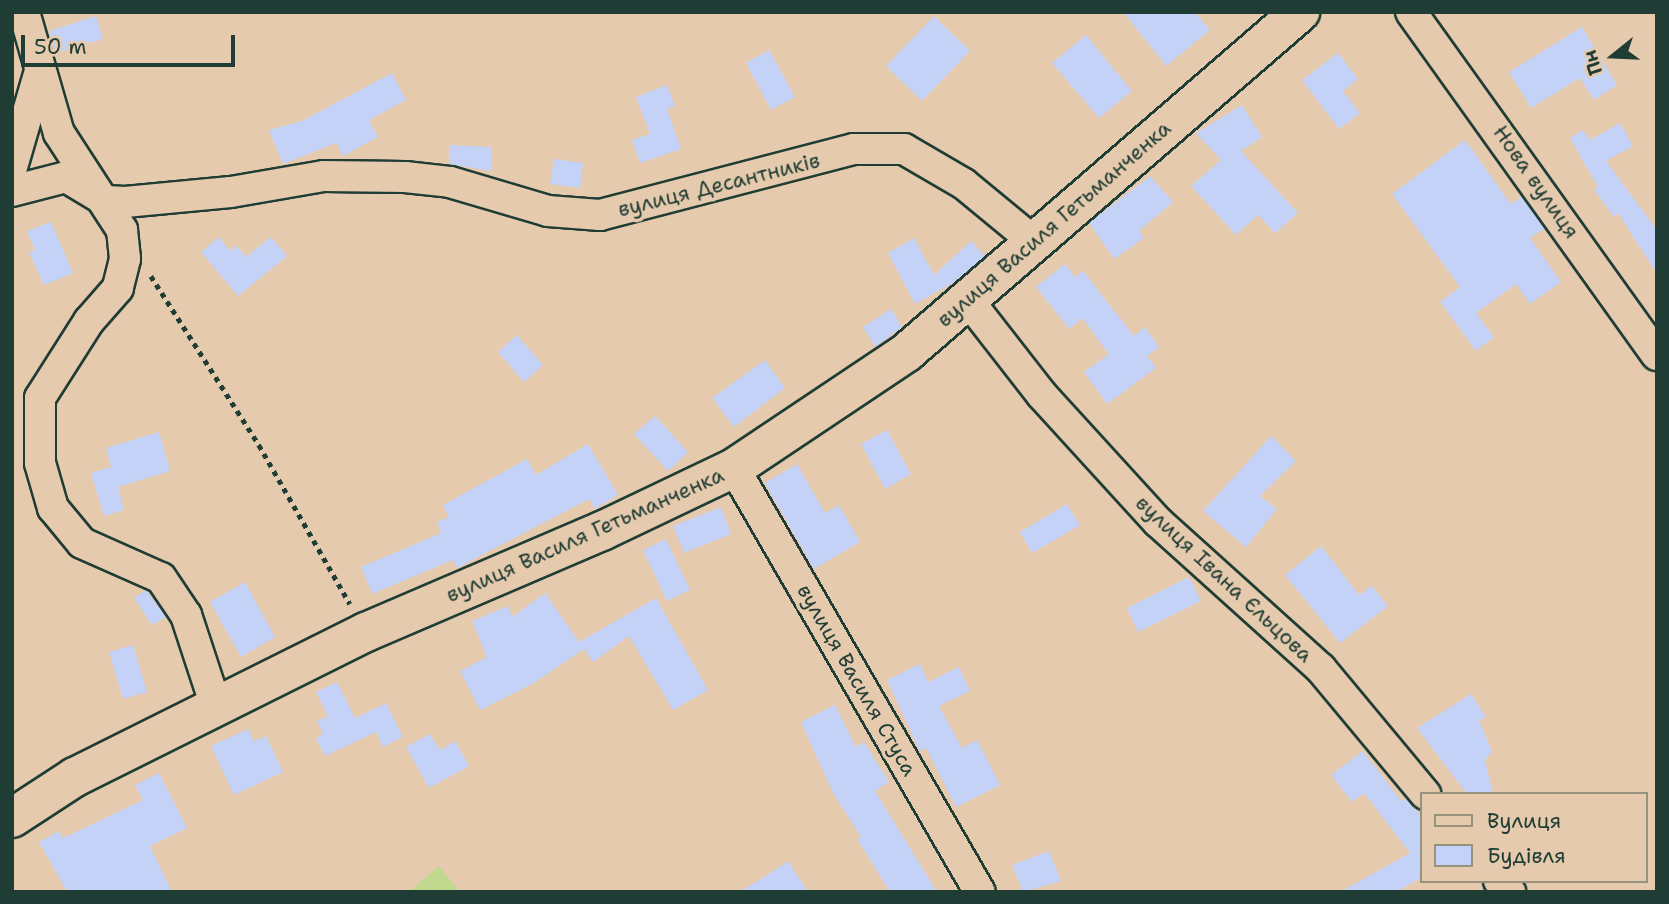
<!DOCTYPE html>
<meta charset="utf-8">
<style>
body{margin:0}
#map{position:relative;width:1669px;height:904px;overflow:hidden;background:#e6caad;font-family:"Shantell Sans",sans-serif}
div>[style]{position:absolute}
.green>*{inset:0;background:#c1d88f}
.building>*{inset:0;background:#c4d2f8}
.path>*{height:4.5px;margin-top:-2.25px;transform-origin:0;background:repeating-linear-gradient(90deg,#1f3d34 0 5px,transparent 0 10px)}
.roads{filter:drop-shadow(2px 0 #1f3d34) drop-shadow(-2px 0 #1f3d34) drop-shadow(0 2px #1f3d34) drop-shadow(0 -2px #1f3d34)}
.minor>*{height:30px;margin:-15px;padding:0 15px;transform-origin:15px;border-radius:15px;background:#e6caad}
.tertiary>*{height:38px;margin:-19px;padding:0 19px;transform-origin:19px;border-radius:19px;background:#e6caad}
span{translate:-50% -50%;white-space:nowrap;text-align:center;line-height:1.15;-webkit-text-stroke:7px #e6caad;paint-order:stroke}
.street-label{font-size:21px;color:#1f3d34}
.frame{position:absolute;inset:0;border:14px solid #1f3d34;pointer-events:none}
.legend{position:absolute;left:1420px;top:792px;width:228px;height:91px;box-sizing:border-box;background:#e6caad;border:2px solid #96927d;margin:0;padding:9px 12px;list-style:none;font-size:21px;color:#1f3d34}
.legend li{display:flex;align-items:center;gap:14px;height:35px}
.legend b{width:35px;border:2px solid #96927d}
.north{position:absolute;left:1578px;top:21px;width:70px;height:70px;-webkit-text-stroke:5px #e6caad;paint-order:stroke;rotate:252deg;font-size:19px;font-weight:700;line-height:28px;text-align:center;color:#1f3d34}
.north::after{content:'';display:block;margin:auto;width:24px;height:32px;background:#1f3d34;clip-path:polygon(50% 0,100% 100%,50% 72%,0 100%)}
.scale{position:absolute;left:21px;top:35px;width:214px;height:32px;box-sizing:border-box;border:4px solid #1f3d34;border-top:0;padding-left:9px;font-size:21px;line-height:24px;white-space:nowrap;color:#1f3d34;-webkit-text-stroke:5px #e6caad;paint-order:stroke}
</style>
<div id="map">
<div class="green">
<i style="clip-path:polygon(439px 866px,460px 892px,408px 892px)"></i>
</div>
<div class="building">
<i style="clip-path:polygon(1123px 12px,1195px 12px,1210px 30px,1166px 66px)"></i>
<i style="clip-path:polygon(96px 16px,103px 39px,56px 53px,49px 31px)"></i>
<i style="clip-path:polygon(934px 16px,970px 51px,922px 101px,886px 66px)"></i>
<i style="clip-path:polygon(1582px 27px,1617px 85px,1594px 100px,1580px 78px,1531px 108px,1509px 72px)"></i>
<i style="clip-path:polygon(1086px 35px,1132px 91px,1099px 118px,1052px 63px)"></i>
<i style="clip-path:polygon(769px 50px,795px 97px,771px 110px,746px 63px)"></i>
<i style="clip-path:polygon(1338px 53px,1358px 79px,1343px 91px,1360px 113px,1339px 129px,1302px 80px)"></i>
<i style="clip-path:polygon(392px 73px,406px 100px,369px 120px,378px 137px,343px 156px,336px 143px,283px 164px,269px 130px,302px 121px)"></i>
<i style="clip-path:polygon(667px 85px,675px 106px,667px 109px,681px 149px,640px 163px,632px 140px,650px 134px,636px 97px)"></i>
<i style="clip-path:polygon(1242px 105px,1262px 137px,1241px 151px,1298px 213px,1275px 233px,1258px 215px,1236px 235px,1191px 186px,1221px 160px,1196px 133px)"></i>
<i style="clip-path:polygon(1620px 123px,1633px 146px,1606px 161px,1657px 230px,1657px 274px,1618px 213px,1614px 217px,1594px 190px,1598px 187px,1570px 138px,1583px 130px,1590px 140px)"></i>
<i style="clip-path:polygon(1465px 140px,1511px 204px,1522px 197px,1545px 228px,1530px 238px,1561px 282px,1530px 304px,1516px 284px,1476px 313px,1494px 337px,1476px 351px,1440px 302px,1460px 287px,1392px 194px)"></i>
<i style="clip-path:polygon(449px 145px,492px 147px,491px 171px,449px 164px)"></i>
<i style="clip-path:polygon(554px 159px,583px 163px,580px 188px,550px 184px)"></i>
<i style="clip-path:polygon(1150px 176px,1173px 202px,1139px 231px,1144px 238px,1114px 259px,1089px 223px)"></i>
<i style="clip-path:polygon(51px 222px,73px 273px,44px 285px,29px 252px,35px 250px,27px 231px)"></i>
<i style="clip-path:polygon(219px 237px,230px 251px,236px 245px,246px 257px,271px 237px,287px 256px,238px 296px,201px 252px)"></i>
<i style="clip-path:polygon(914px 238px,934px 275px,971px 241px,985px 256px,954px 282px,915px 304px,888px 253px)"></i>
<i style="clip-path:polygon(1065px 264px,1075px 277px,1083px 271px,1134px 336px,1145px 327px,1159px 347px,1147px 356px,1156px 368px,1107px 404px,1084px 372px,1109px 354px,1082px 318px,1069px 329px,1036px 287px)"></i>
<i style="clip-path:polygon(891px 309px,902px 327px,875px 347px,863px 327px)"></i>
<i style="clip-path:polygon(517px 335px,543px 365px,524px 382px,498px 352px)"></i>
<i style="clip-path:polygon(765px 360px,785px 388px,734px 427px,712px 398px)"></i>
<i style="clip-path:polygon(655px 416px,688px 452px,668px 471px,634px 434px)"></i>
<i style="clip-path:polygon(887px 430px,911px 474px,885px 489px,861px 444px)"></i>
<i style="clip-path:polygon(159px 432px,170px 471px,118px 487px,124px 510px,104px 516px,91px 473px,111px 467px,106px 448px)"></i>
<i style="clip-path:polygon(1271px 436px,1296px 461px,1260px 496px,1277px 509px,1246px 547px,1203px 511px)"></i>
<i style="clip-path:polygon(588px 444px,618px 495px,595px 509px,589px 499px,457px 568px,453px 560px,372px 594px,361px 567px,441px 533px,437px 522px,449px 517px,443px 505px,527px 459px,536px 475px)"></i>
<i style="clip-path:polygon(797px 464px,825px 513px,839px 505px,860px 542px,814px 569px,765px 483px)"></i>
<i style="clip-path:polygon(1067px 504px,1080px 525px,1032px 553px,1020px 532px)"></i>
<i style="clip-path:polygon(721px 507px,731px 534px,684px 553px,673px 526px)"></i>
<i style="clip-path:polygon(666px 539px,690px 590px,667px 601px,643px 550px)"></i>
<i style="clip-path:polygon(1321px 546px,1359px 595px,1372px 586px,1388px 606px,1340px 643px,1285px 575px)"></i>
<i style="clip-path:polygon(1189px 577px,1201px 601px,1138px 632px,1127px 608px)"></i>
<i style="clip-path:polygon(245px 582px,275px 637px,241px 657px,210px 602px)"></i>
<i style="clip-path:polygon(146px 590px,166px 617px,152px 625px,134px 598px)"></i>
<i style="clip-path:polygon(545px 593px,579px 642px,656px 598px,708px 690px,673px 710px,629px 636px,593px 662px,584px 649px,534px 683px,480px 710px,460px 671px,487px 657px,472px 621px,508px 606px,512px 617px)"></i>
<i style="clip-path:polygon(133px 645px,147px 692px,123px 699px,109px 652px)"></i>
<i style="clip-path:polygon(920px 664px,928px 682px,959px 667px,970px 691px,939px 706px,962px 748px,977px 740px,1000px 785px,956px 807px,926px 748px,920px 751px,887px 680px)"></i>
<i style="clip-path:polygon(337px 682px,355px 718px,386px 703px,403px 737px,383px 747px,376px 732px,325px 756px,316px 738px,323px 734px,317px 721px,328px 716px,316px 692px)"></i>
<i style="clip-path:polygon(1471px 694px,1486px 717px,1479px 720px,1492px 752px,1485px 760px,1493px 794px,1467px 794px,1417px 728px)"></i>
<i style="clip-path:polygon(835px 705px,856px 747px,864px 742px,889px 782px,875px 791px,937px 892px,890px 892px,857px 839px,861px 837px,833px 793px,801px 722px)"></i>
<i style="clip-path:polygon(248px 729px,254px 741px,266px 736px,283px 772px,234px 795px,211px 746px)"></i>
<i style="clip-path:polygon(430px 734px,440px 750px,455px 741px,469px 766px,429px 788px,406px 747px)"></i>
<i style="clip-path:polygon(1363px 751px,1402px 802px,1406px 799px,1422px 817px,1422px 877px,1396px 892px,1340px 892px,1410px 853px,1364px 793px,1352px 802px,1331px 775px)"></i>
<i style="clip-path:polygon(159px 773px,187px 828px,150px 846px,172px 892px,67px 892px,39px 842px,59px 831px,63px 838px,143px 800px,135px 785px)"></i>
<i style="clip-path:polygon(1049px 851px,1061px 881px,1023px 892px,1012px 865px)"></i>
<i style="clip-path:polygon(788px 861px,808px 892px,740px 892px,778px 868px)"></i>
</div>
<div class="path">
<i style="left:151px;top:276px;width:201px;rotate:57.4deg"></i>
<i style="left:259px;top:445px;width:183px;rotate:60.2deg"></i>
</div>
<div class="roads">
<div class="minor">
<i style="left:24px;top:12px;width:126px;rotate:73.9deg"></i>
<i style="left:59px;top:133px;width:116px;rotate:57deg"></i>
<i style="left:122px;top:230px;width:29px;rotate:84deg"></i>
<i style="left:125px;top:259px;width:30px;rotate:104deg"></i>
<i style="left:118px;top:288px;width:44px;rotate:131.3deg"></i>
<i style="left:89px;top:321px;width:91px;rotate:122.5deg"></i>
<i style="left:40px;top:398px;width:65px;rotate:90deg"></i>
<i style="left:40px;top:463px;width:47px;rotate:73.9deg"></i>
<i style="left:53px;top:508px;width:45px;rotate:50.4deg"></i>
<i style="left:82px;top:543px;width:86px;rotate:23.9deg"></i>
<i style="left:161px;top:578px;width:45px;rotate:56deg"></i>
<i style="left:186px;top:615px;width:96px;rotate:71.8deg"></i>
<i style="left:1411px;top:12px;width:422px;rotate:54.4deg"></i>
<i style="left:12px;top:167px;width:97px;rotate:-73.8deg"></i>
<i style="left:12px;top:191px;width:56px;rotate:-14.5deg"></i>
<i style="left:66px;top:177px;width:47px;rotate:31deg"></i>
<i style="left:106px;top:201px;width:19px;rotate:3deg"></i>
<i style="left:125px;top:202px;width:106px;rotate:-5.4deg"></i>
<i style="left:231px;top:192px;width:94px;rotate:-9.8deg"></i>
<i style="left:324px;top:176px;width:81px;rotate:0.7deg"></i>
<i style="left:405px;top:177px;width:45px;rotate:6.3deg"></i>
<i style="left:450px;top:182px;width:102px;rotate:16.5deg"></i>
<i style="left:548px;top:211px;width:52px;rotate:4.4deg"></i>
<i style="left:600px;top:215px;width:262px;rotate:-14.6deg"></i>
<i style="left:854px;top:149px;width:50px"></i>
<i style="left:904px;top:149px;width:69px;rotate:30.3deg"></i>
<i style="left:964px;top:184px;width:88px;rotate:39.5deg"></i>
<i style="left:968px;top:300px;width:120px;rotate:52.1deg"></i>
<i style="left:1042px;top:395px;width:172px;rotate:47.6deg"></i>
<i style="left:1158px;top:522px;width:219px;rotate:42deg"></i>
<i style="left:1321px;top:669px;width:163px;rotate:50.2deg"></i>
<i style="left:734px;top:468px;width:490px;rotate:59.9deg"></i>
<i style="left:1499px;top:881px;width:16px;rotate:45deg"></i>
</div>
<div class="tertiary">
<i style="left:12px;top:818px;width:75px;rotate:-33.1deg"></i>
<i style="left:75px;top:777px;width:325px;rotate:-26.5deg"></i>
<i style="left:366px;top:632px;width:257px;rotate:-23.2deg"></i>
<i style="left:602px;top:531px;width:146px;rotate:-25.5deg"></i>
<i style="left:734px;top:468px;width:208px;rotate:-33.8deg"></i>
<i style="left:907px;top:352px;width:520px;rotate:-40.86deg"></i>
</div>
</div>
<div class="street-label">
<span style="left:1536px;top:182px;rotate:55deg">Нова вулиця</span>
<span style="left:719px;top:185px;rotate:-14deg">вулиця Десантників</span>
<span style="left:1054px;top:224px;rotate:-41deg">вулиця Василя Гетьманченка</span>
<span style="left:585px;top:535px;rotate:-24deg">вулиця Василя Гетьманченка</span>
<span style="left:1224px;top:579px;rotate:43deg">вулиця Івана Єльцова</span>
<span style="left:857px;top:680px;rotate:60deg">вулиця Василя Стуса</span>
</div>
<div class="frame"></div>
<ul class="legend">
<li><b style="height:9px;background:#e6caad"></b>Вулиця</li>
<li><b style="height:19px;background:#c4d2f8"></b>Будівля</li>
</ul>
<div class="north">Пн</div>
<div class="scale">50 m</div>
</div>
